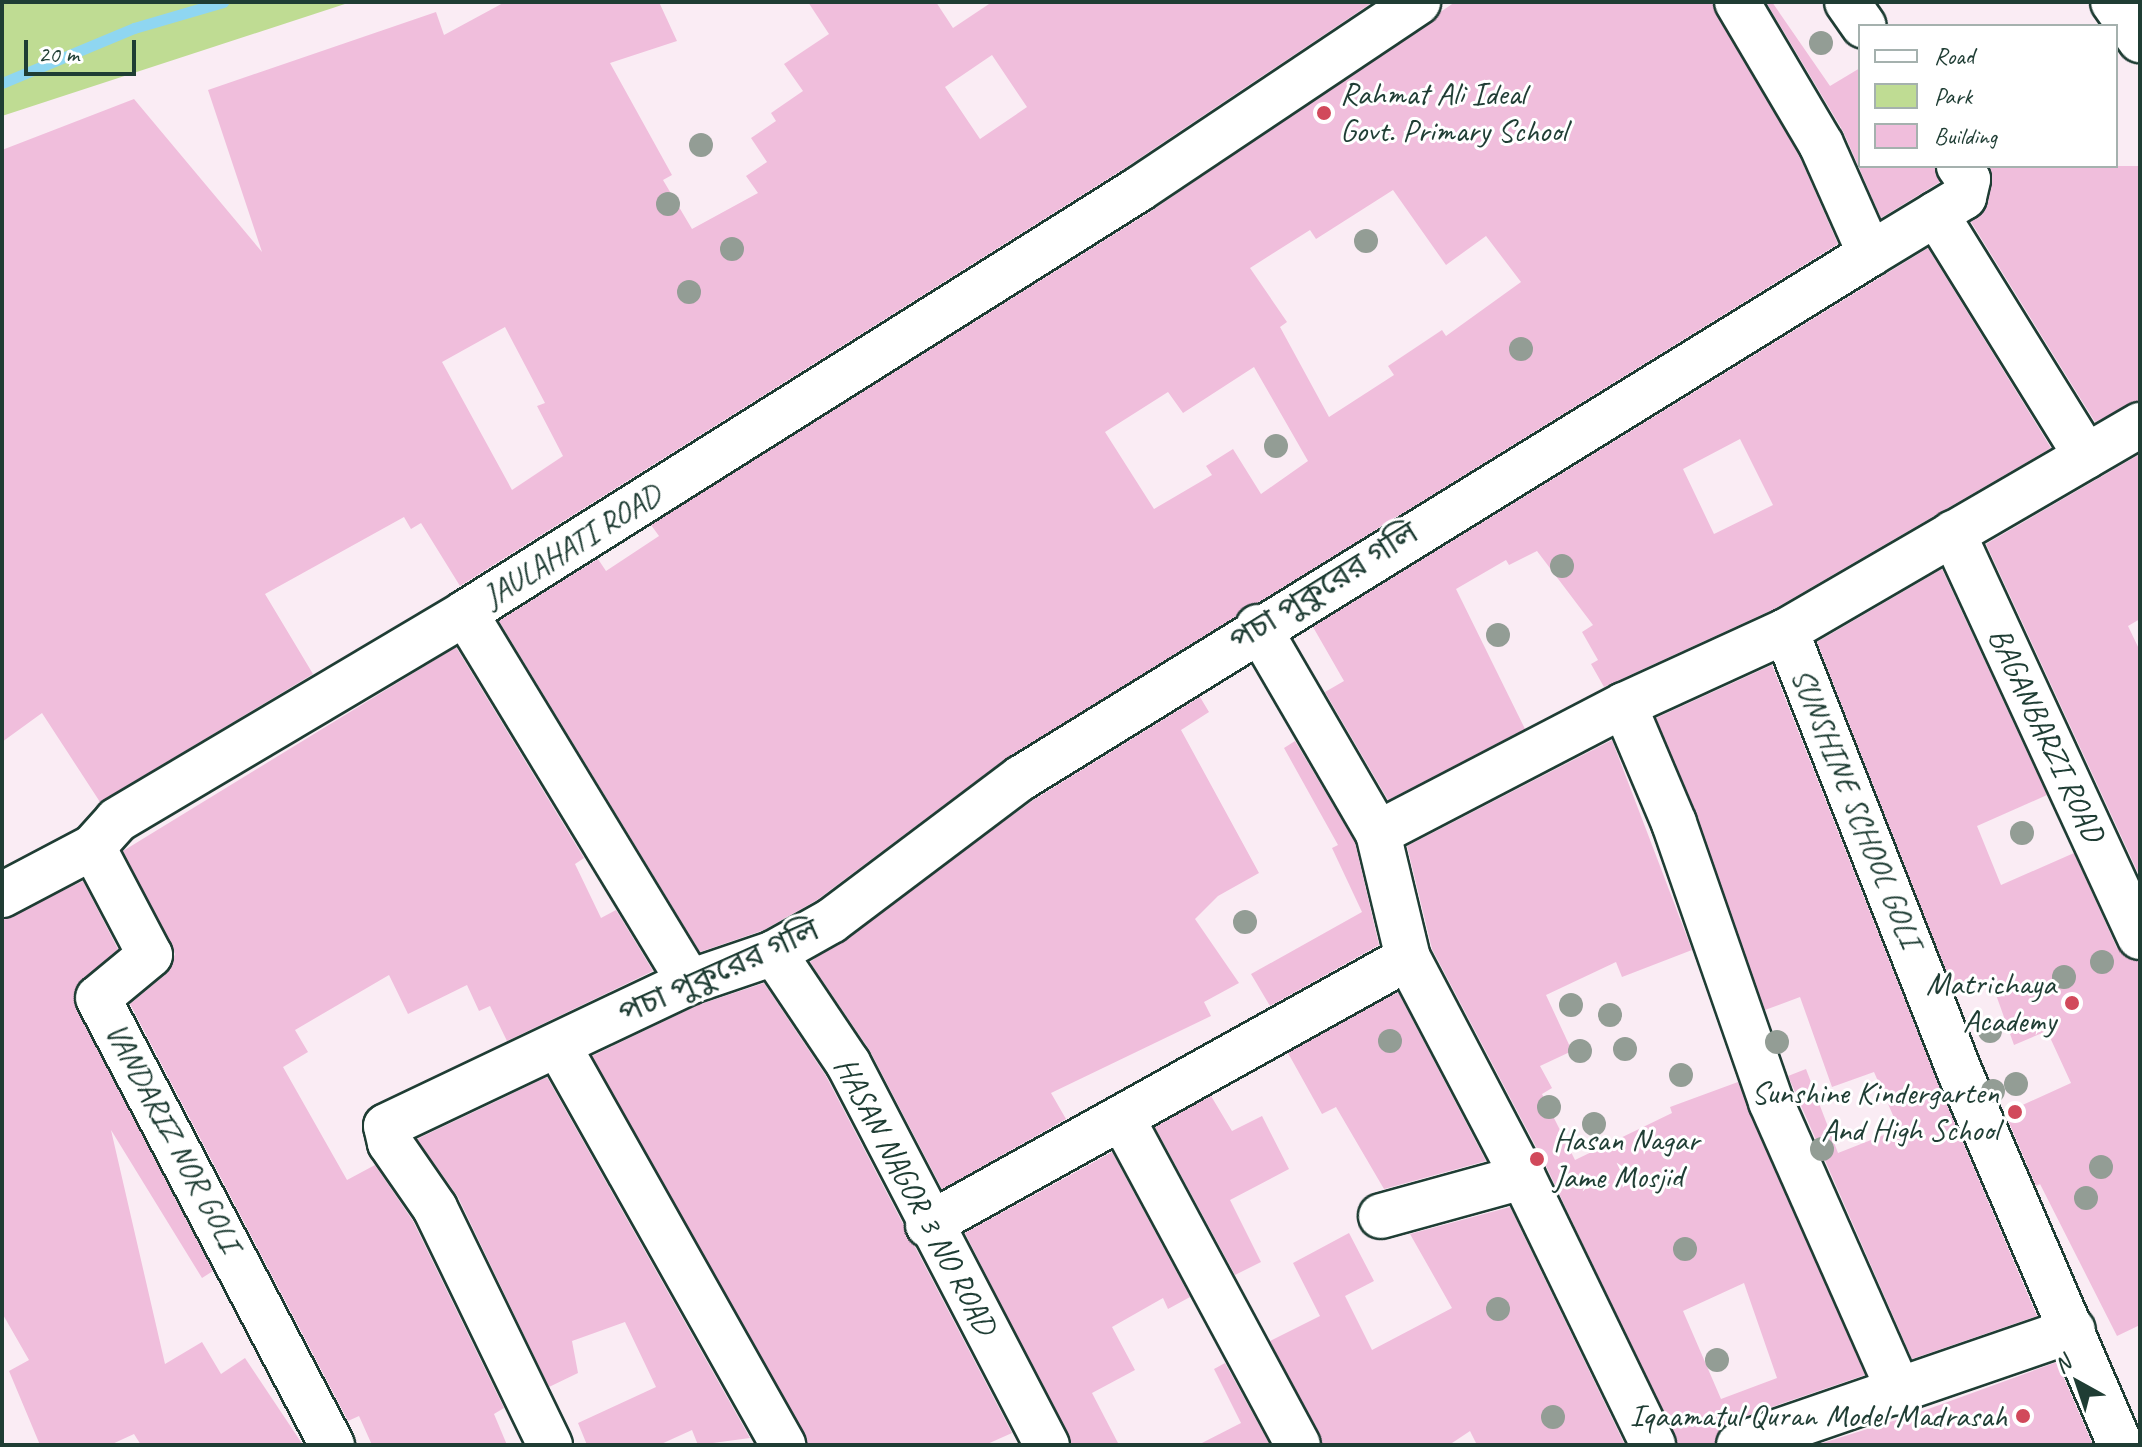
<!DOCTYPE html>
<meta charset="utf-8">
<style>
body{margin:0}
#map{position:relative;width:2142px;height:1447px;overflow:hidden;background:#faecf4;font-family:Caveat,"Noto Sans Bengali",sans-serif}
div>[style]{position:absolute}
.green>*{inset:0;background:#bfdc93}
.stream>*{height:11px;margin:-5.5px;padding:0 5.5px;transform-origin:5.5px;border-radius:5.5px;background:#8fd6f1}
.building>*{inset:0;background:#f0bedc}
.roads{filter:drop-shadow(2px 0 #1f3d34) drop-shadow(-2px 0 #1f3d34) drop-shadow(0 2px #1f3d34) drop-shadow(0 -2px #1f3d34)}
.minor>*{height:44px;margin:-22px;padding:0 22px;transform-origin:22px;border-radius:22px;background:#fff}
.trees>*{width:24px;height:24px;margin:-12px;border-radius:50%;background:#939d95}
.dots>*{width:22px;height:22px;translate:-50% -50%;box-sizing:border-box;border:4px solid #fff;border-radius:50%}
span{translate:-50% -50%;white-space:nowrap;text-align:center;line-height:1.15;-webkit-text-stroke:6px #fff;paint-order:stroke}
.poi-label{font-size:32px;color:#1f3d34}
.left{translate:0 -50%;text-align:left}
.right{translate:-100% -50%;text-align:right}
.street-label{font-size:32px;color:#1f3d34}
.frame{position:absolute;inset:0;border:4px solid #1f3d34;pointer-events:none}
.legend{position:absolute;left:1858px;top:24px;width:260px;height:144px;box-sizing:border-box;background:#fff;border:2px solid #a5b1ae;margin:0;padding:10px 14px;list-style:none;font-size:24px;color:#1f3d34}
.legend li{display:flex;align-items:center;gap:16px;height:40px}
.legend b{width:40px;border:2px solid #a5b1ae}
.north{position:absolute;left:2038px;top:1343px;width:80px;height:80px;-webkit-text-stroke:6px #fff;paint-order:stroke;rotate:320deg;font-size:22px;font-weight:700;line-height:32px;text-align:center;color:#1f3d34}
.north::after{content:'';display:block;margin:auto;width:28px;height:36px;background:#1f3d34;clip-path:polygon(50% 0,100% 100%,50% 72%,0 100%)}
.scale{position:absolute;left:24px;top:40px;width:112px;height:36px;box-sizing:border-box;border:4px solid #1f3d34;border-top:0;padding-left:10px;font-size:24px;line-height:28px;white-space:nowrap;color:#1f3d34;-webkit-text-stroke:6px #fff;paint-order:stroke}
</style>
<div id="map">
<div class="green">
<i style="clip-path:polygon(2px 2px,351px 2px,2px 116px)"></i>
</div>
<div class="stream">
<i style="left:2px;top:83px;width:143px;rotate:-22.6deg"></i>
<i style="left:134px;top:28px;width:93px;rotate:-16.3deg"></i>
</div>
<div class="building">
<i style="clip-path:polygon(evenodd,505px 2px,659px 2px,677px 41px,610px 63px,672px 175px,663px 180px,692px 229px,758px 193px,746px 176px,767px 162px,751px 138px,776px 121px,771px 113px,803px 91px,784px 64px,829px 34px,808px 2px,936px 2px,953px 28px,992px 2px,1373px 2px,1125px 168px,460px 586px,421px 523px,411px 529px,404px 517px,265px 594px,313px 674px,100px 802px,42px 713px,2px 742px,2px 150px,134px 99px,262px 252px,208px 90px,436px 12px,444px 35px,505px 2px,992px 55px,1027px 107px,980px 139px,945px 87px,992px 55px,505px 2px,505px 327px,545px 403px,537px 406px,563px 456px,512px 490px,442px 362px,505px 327px)"></i>
<i style="clip-path:polygon(evenodd,1455px 2px,1712px 2px,1799px 155px,1838px 244px,1008px 757px,817px 900px,764px 930px,700px 952px,499px 621px,598px 559px,606px 571px,659px 536px,651px 525px,1153px 210px,1455px 2px,1393px 190px,1446px 265px,1486px 236px,1521px 282px,1446px 336px,1442px 330px,1388px 366px,1394px 375px,1329px 417px,1280px 327px,1287px 322px,1250px 268px,1310px 230px,1316px 239px,1393px 190px,1455px 2px,1254px 367px,1308px 461px,1261px 494px,1233px 449px,1206px 466px,1212px 475px,1154px 509px,1105px 432px,1168px 392px,1183px 413px,1254px 367px)"></i>
<i style="clip-path:polygon(1766px 2px,1772px 2px,1830px 86px,1860px 68px,1860px 166px,1934px 166px,1940px 182px,1881px 218px,1843px 131px)"></i>
<i style="clip-path:polygon(1989px 166px,2140px 166px,2140px 400px,2095px 422px,1971px 222px,1988px 203px)"></i>
<i style="clip-path:polygon(evenodd,1928px 248px,2051px 448px,1774px 609px,1604px 687px,1591px 664px,1598px 660px,1582px 632px,1593px 625px,1537px 551px,1509px 565px,1506px 560px,1456px 589px,1525px 729px,1388px 800px,1325px 692px,1344px 681px,1313px 627px,1928px 248px,1740px 439px,1773px 505px,1714px 534px,1683px 469px,1740px 439px)"></i>
<i style="clip-path:polygon(2140px 454px,2140px 619px,2128px 626px,2140px 651px,2140px 877px,1986px 544px)"></i>
<i style="clip-path:polygon(1942px 569px,2047px 795px,1977px 826px,2001px 885px,2074px 853px,2117px 948px,2140px 962px,2140px 1325px,2117px 1336px,2040px 1184px,2036px 1186px,2005px 1113px,2071px 1083px,2047px 1031px,2014px 1045px,1990px 978px,1955px 993px,1817px 642px)"></i>
<i style="clip-path:polygon(456px 647px,584px 858px,575px 864px,601px 918px,616px 910px,653px 971px,507px 1041px,490px 1006px,479px 1011px,467px 985px,408px 1014px,389px 975px,295px 1030px,308px 1052px,283px 1067px,347px 1180px,375px 1165px,413px 1221px,504px 1408px,494px 1414px,507px 1445px,372px 1445px,359px 1416px,348px 1421px,130px 1004px,166px 974px,175px 954px,123px 851px)"></i>
<i style="clip-path:polygon(1772px 665px,1938px 1084px,2037px 1316px,1912px 1359px,1788px 1076px,1806px 1069px,1838px 1153px,1899px 1129px,1874px 1072px,1832px 1087px,1800px 997px,1765px 1010px,1656px 718px)"></i>
<i style="clip-path:polygon(1200px 697px,1209px 712px,1181px 730px,1259px 873px,1218px 896px,1195px 919px,1239px 983px,1204px 1002px,1211px 1016px,1051px 1093px,1066px 1119px,942px 1189px,870px 1051px,810px 962px,1035px 799px)"></i>
<i style="clip-path:polygon(evenodd,1612px 740px,1692px 950px,1622px 977px,1616px 962px,1546px 995px,1572px 1051px,1540px 1066px,1552px 1088px,1542px 1094px,1575px 1160px,1672px 1113px,1670px 1107px,1738px 1082px,1865px 1375px,1731px 1421px,1715px 1445px,1678px 1445px,1546px 1166px,1432px 949px,1407px 846px,1612px 740px,1744px 1283px,1777px 1378px,1721px 1399px,1683px 1311px,1744px 1283px)"></i>
<i style="clip-path:polygon(1295px 741px,1355px 842px,1379px 945px,1270px 1006px,1251px 974px,1362px 912px,1332px 848px,1338px 845px,1284px 748px)"></i>
<i style="clip-path:polygon(83px 881px,118px 949px,76px 987px,76px 1009px,213px 1271px,202px 1278px,111px 1130px,165px 1364px,202px 1342px,221px 1374px,245px 1358px,303px 1445px,141px 1445px,134px 1434px,110px 1445px,40px 1445px,9px 1371px,29px 1360px,2px 1313px,2px 920px)"></i>
<i style="clip-path:polygon(764px 983px,826px 1076px,1012px 1433px,985px 1445px,808px 1445px,592px 1056px,698px 1005px)"></i>
<i style="clip-path:polygon(1398px 992px,1486px 1161px,1384px 1189px,1336px 1107px,1322px 1114px,1288px 1053px)"></i>
<i style="clip-path:polygon(547px 1077px,750px 1438px,698px 1445px,692px 1430px,659px 1445px,587px 1445px,578px 1423px,656px 1387px,625px 1322px,572px 1341px,578px 1373px,549px 1387px,458px 1197px,417px 1139px)"></i>
<i style="clip-path:polygon(1211px 1096px,1232px 1131px,1262px 1116px,1289px 1169px,1230px 1200px,1261px 1262px,1235px 1275px,1155px 1127px)"></i>
<i style="clip-path:polygon(1112px 1152px,1190px 1297px,1168px 1309px,1163px 1298px,1112px 1327px,1135px 1370px,1092px 1393px,1119px 1445px,1072px 1445px,965px 1233px)"></i>
<i style="clip-path:polygon(1510px 1207px,1625px 1445px,1477px 1445px,1470px 1431px,1449px 1445px,1323px 1445px,1270px 1341px,1320px 1316px,1293px 1263px,1349px 1233px,1374px 1281px,1345px 1296px,1372px 1350px,1452px 1308px,1410px 1234px)"></i>
<i style="clip-path:polygon(2057px 1362px,2093px 1445px,1816px 1445px,1909px 1416px)"></i>
<i style="clip-path:polygon(1225px 1363px,1270px 1445px,1198px 1445px,1241px 1423px,1214px 1369px)"></i>
</div>
<div class="roads">
<div class="minor">
<i style="left:1847px;top:2px;width:29px;rotate:55deg"></i>
<i style="left:2113px;top:2px;width:47px;rotate:54.6deg"></i>
<i style="left:1936px;top:214px;width:285px;rotate:58.2deg"></i>
<i style="left:1870px;top:254px;width:110px;rotate:-31.2deg"></i>
<i style="left:1964px;top:197px;width:18px;rotate:-77deg"></i>
<i style="left:1968px;top:179px;width:16px;rotate:-125deg"></i>
<i style="left:1953px;top:533px;width:445px;rotate:65.2deg"></i>
<i style="left:465px;top:613px;width:432px;rotate:58.7deg"></i>
<i style="left:1258px;top:627px;width:238px;rotate:59.8deg"></i>
<i style="left:1378px;top:833px;width:129px;rotate:76.5deg"></i>
<i style="left:1408px;top:958px;width:247px;rotate:62.3deg"></i>
<i style="left:1523px;top:1177px;width:298px;rotate:64.1deg"></i>
<i style="left:1786px;top:631px;width:477px;rotate:68.5deg"></i>
<i style="left:1961px;top:1075px;width:403px;rotate:66.7deg"></i>
<i style="left:1624px;top:705px;width:128px;rotate:67deg"></i>
<i style="left:1674px;top:823px;width:295px;rotate:70.8deg"></i>
<i style="left:1771px;top:1102px;width:318px;rotate:66.1deg"></i>
<i style="left:1378px;top:833px;width:277px;rotate:-27.5deg"></i>
<i style="left:1624px;top:705px;width:178px;rotate:-24.6deg"></i>
<i style="left:1786px;top:631px;width:410px;rotate:-30.2deg"></i>
<i style="left:93px;top:847px;width:122px;rotate:62.2deg"></i>
<i style="left:150px;top:955px;width:67px;rotate:140.4deg"></i>
<i style="left:98px;top:998px;width:505px;rotate:62.37deg"></i>
<i style="left:2px;top:895px;width:103px;rotate:-27.8deg"></i>
<i style="left:93px;top:847px;width:36px;rotate:-48deg"></i>
<i style="left:117px;top:820px;width:405px;rotate:-30.7deg"></i>
<i style="left:465px;top:613px;width:796px;rotate:-32.17deg"></i>
<i style="left:1139px;top:189px;width:336px;rotate:-33.8deg"></i>
<i style="left:774px;top:953px;width:133px;rotate:56.1deg"></i>
<i style="left:848px;top:1063px;width:431px;rotate:62.5deg"></i>
<i style="left:559px;top:1047px;width:457px;rotate:60.6deg"></i>
<i style="left:1123px;top:1120px;width:369px;rotate:61.7deg"></i>
<i style="left:1381px;top:1216px;width:147px;rotate:-15.4deg"></i>
<i style="left:928px;top:1225px;width:549px;rotate:-29.08deg"></i>
<i style="left:550px;top:1445px;width:263px;rotate:-115.9deg"></i>
<i style="left:435px;top:1208px;width:79px;rotate:-124.7deg"></i>
<i style="left:390px;top:1143px;width:17px;rotate:-103deg"></i>
<i style="left:386px;top:1126px;width:335px;rotate:-25.4deg"></i>
<i style="left:689px;top:982px;width:90px;rotate:-18.8deg"></i>
<i style="left:774px;top:953px;width:65px;rotate:-29.3deg"></i>
<i style="left:831px;top:921px;width:238px;rotate:-37deg"></i>
<i style="left:1021px;top:778px;width:998px;rotate:-31.68deg"></i>
<i style="left:1870px;top:254px;width:120px;rotate:-114deg"></i>
<i style="left:1821px;top:144px;width:165px;rotate:-120.6deg"></i>
<i style="left:1739px;top:1445px;width:353px;rotate:-19deg"></i>
</div>
</div>
<div class="trees">
<i style="left:1821px;top:43px"></i>
<i style="left:701px;top:145px"></i>
<i style="left:668px;top:204px"></i>
<i style="left:1366px;top:241px"></i>
<i style="left:732px;top:249px"></i>
<i style="left:689px;top:292px"></i>
<i style="left:1521px;top:349px"></i>
<i style="left:1276px;top:446px"></i>
<i style="left:1562px;top:566px"></i>
<i style="left:1498px;top:635px"></i>
<i style="left:2022px;top:833px"></i>
<i style="left:1245px;top:922px"></i>
<i style="left:2102px;top:962px"></i>
<i style="left:2064px;top:977px"></i>
<i style="left:1571px;top:1005px"></i>
<i style="left:1610px;top:1015px"></i>
<i style="left:1990px;top:1031px"></i>
<i style="left:1390px;top:1041px"></i>
<i style="left:1777px;top:1042px"></i>
<i style="left:1625px;top:1049px"></i>
<i style="left:1580px;top:1051px"></i>
<i style="left:1681px;top:1075px"></i>
<i style="left:2016px;top:1084px"></i>
<i style="left:1993px;top:1091px"></i>
<i style="left:1549px;top:1107px"></i>
<i style="left:1594px;top:1124px"></i>
<i style="left:1822px;top:1149px"></i>
<i style="left:2101px;top:1167px"></i>
<i style="left:2086px;top:1198px"></i>
<i style="left:1685px;top:1249px"></i>
<i style="left:1498px;top:1309px"></i>
<i style="left:1717px;top:1360px"></i>
<i style="left:1553px;top:1417px"></i>
</div>
<div class="dots">
<i style="left:1324px;top:113px;background:#d1495b"></i>
<i style="left:2072px;top:1003px;background:#d1495b"></i>
<i style="left:2015px;top:1112px;background:#d1495b"></i>
<i style="left:1537px;top:1159px;background:#d1495b"></i>
<i style="left:2023px;top:1416px;background:#d1495b"></i>
</div>
<div class="poi-label">
<span class="left" style="left:1340px;top:113px">Rahmat Ali Ideal<br>Govt. Primary School</span>
<span class="right" style="left:2056px;top:1003px">Matrichaya<br>Academy</span>
<span class="right" style="left:1999px;top:1112px">Sunshine Kindergarten<br>And High School</span>
<span class="left" style="left:1553px;top:1159px">Hasan Nagar<br>Jame Mosjid</span>
<span class="right" style="left:2007px;top:1416px">Iqaamatul Quran Model Madrasah</span>
</div>
<div class="street-label">
<span style="left:572px;top:546px;rotate:-32deg">JAULAHATI ROAD</span>
<span style="left:1324px;top:587px;rotate:-32deg">পচা পুকুরের গলি</span>
<span style="left:2046px;top:735px;rotate:65deg">BAGANBARZI ROAD</span>
<span style="left:1856px;top:808px;rotate:68deg">SUNSHINE SCHOOL GOLI</span>
<span style="left:719px;top:972px;rotate:-24deg">পচা পুকুরের গলি</span>
<span style="left:173px;top:1137px;rotate:62deg">VANDARIZ NOR GOLI</span>
<span style="left:915px;top:1196px;rotate:62deg">HASAN NAGOR 3 NO ROAD</span>
</div>
<div class="frame"></div>
<ul class="legend">
<li><b style="height:10px;background:#fff"></b>Road</li>
<li><b style="height:22px;background:#bfdc93"></b>Park</li>
<li><b style="height:22px;background:#f0bedc"></b>Building</li>
</ul>
<div class="north">N</div>
<div class="scale">20 m</div>
</div>
